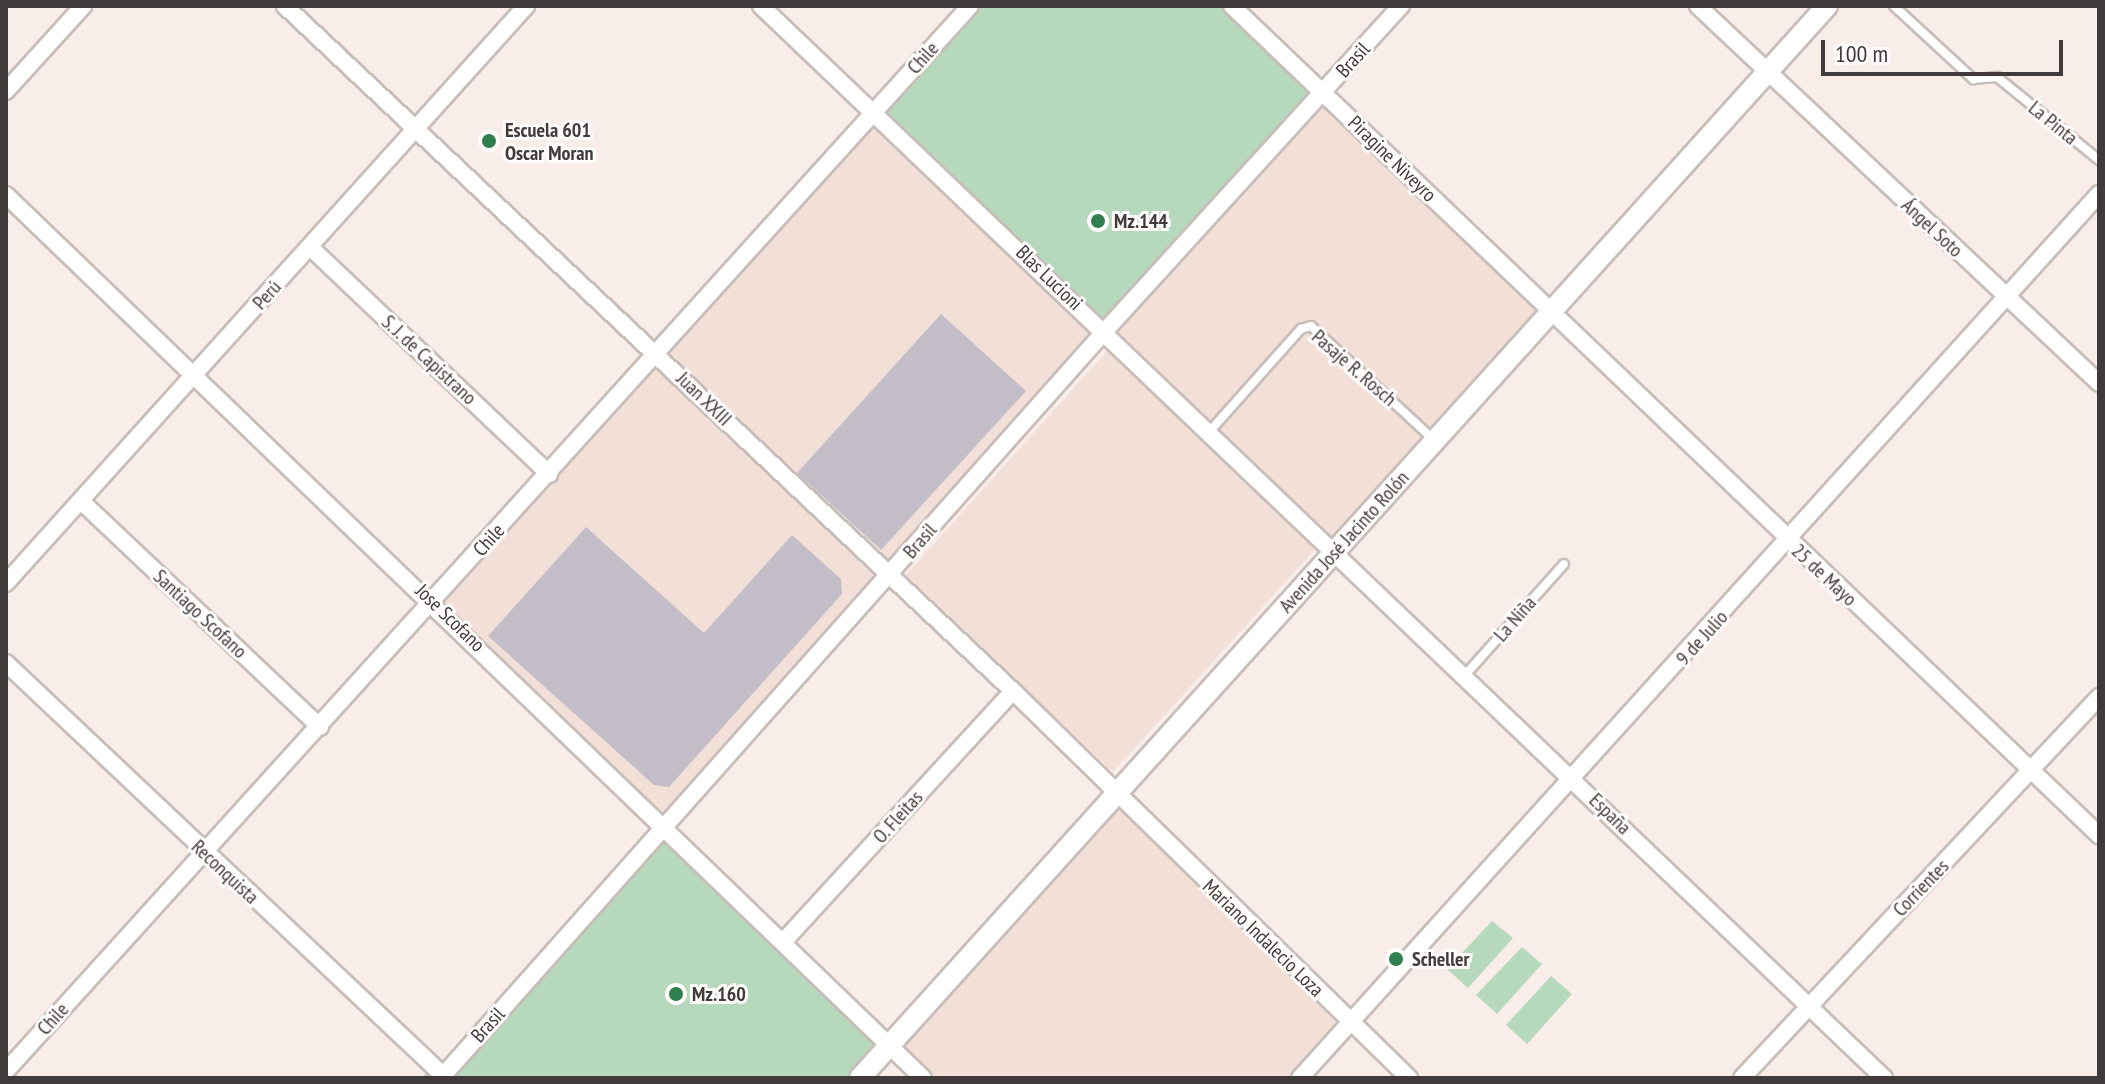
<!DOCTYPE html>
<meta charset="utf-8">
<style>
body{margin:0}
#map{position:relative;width:2105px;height:1084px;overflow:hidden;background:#f8ede9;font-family:"PT Sans Narrow",sans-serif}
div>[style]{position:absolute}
.built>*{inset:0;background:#f2e0d8}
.green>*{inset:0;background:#b6d9bd}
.building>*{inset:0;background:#c2bdc6}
.roads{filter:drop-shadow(2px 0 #c7bdb9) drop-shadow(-2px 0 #c7bdb9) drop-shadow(0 2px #c7bdb9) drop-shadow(0 -2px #c7bdb9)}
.service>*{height:8px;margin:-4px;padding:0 4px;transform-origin:4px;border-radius:4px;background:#fff}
.minor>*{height:16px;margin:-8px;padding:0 8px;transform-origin:8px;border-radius:8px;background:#fff}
.tertiary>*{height:20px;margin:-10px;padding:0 10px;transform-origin:10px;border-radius:10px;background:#fff}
.dots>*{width:22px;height:22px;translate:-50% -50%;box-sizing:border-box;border:4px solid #fffdfc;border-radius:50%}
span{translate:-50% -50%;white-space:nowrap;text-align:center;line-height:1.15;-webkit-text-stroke:6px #fffdfc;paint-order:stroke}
.street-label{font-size:20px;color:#403b3a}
.poi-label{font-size:20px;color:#403b3a;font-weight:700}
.left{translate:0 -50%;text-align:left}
.frame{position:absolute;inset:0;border:8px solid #403b3a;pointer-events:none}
.scale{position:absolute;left:1821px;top:40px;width:242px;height:36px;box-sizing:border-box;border:4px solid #403b3a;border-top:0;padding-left:10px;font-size:24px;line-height:28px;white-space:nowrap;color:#403b3a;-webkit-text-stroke:6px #fffdfc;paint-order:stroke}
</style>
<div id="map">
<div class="built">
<i style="clip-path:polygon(1324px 93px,1551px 314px,1331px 555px,1105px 331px,665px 827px,433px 602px,875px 112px)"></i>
<i style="clip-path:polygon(1110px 348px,1315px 549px,1113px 772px,905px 576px)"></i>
<i style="clip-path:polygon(1118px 796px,1349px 1021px,1300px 1078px,923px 1078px,889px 1046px)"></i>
</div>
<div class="green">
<i style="clip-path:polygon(970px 6px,1232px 6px,1324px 93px,1105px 331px,875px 112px)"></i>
<i style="clip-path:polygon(665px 827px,889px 1046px,860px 1078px,422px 1078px,433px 1065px,443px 1075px)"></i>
<i style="clip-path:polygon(1492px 921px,1513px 938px,1468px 988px,1447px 969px)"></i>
<i style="clip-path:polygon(1522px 947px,1542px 964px,1497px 1014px,1476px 995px)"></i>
<i style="clip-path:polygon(1551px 976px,1572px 994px,1527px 1044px,1506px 1025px)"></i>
</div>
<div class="building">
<i style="clip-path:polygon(941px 314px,1026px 391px,881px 550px,797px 473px)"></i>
<i style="clip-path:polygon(586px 527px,704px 633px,792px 535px,841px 579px,842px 594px,669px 787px,654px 785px,488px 636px)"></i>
</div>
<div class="roads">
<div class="service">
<i style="left:1894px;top:6px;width:108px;rotate:42.7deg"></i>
<i style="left:1973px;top:79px;width:24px;rotate:-5deg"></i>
<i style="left:1997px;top:77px;width:132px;rotate:39.1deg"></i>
<i style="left:1210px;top:431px;width:137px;rotate:-48.3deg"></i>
<i style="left:1301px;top:329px;width:10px;rotate:-17deg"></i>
<i style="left:1311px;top:326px;width:169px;rotate:42.8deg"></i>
<i style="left:1466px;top:674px;width:147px;rotate:-48.3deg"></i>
</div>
<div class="minor">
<i style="left:285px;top:6px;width:1000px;rotate:43.26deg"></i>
<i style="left:1013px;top:691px;width:554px;rotate:44.34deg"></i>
<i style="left:761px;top:6px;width:1553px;rotate:43.67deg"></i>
<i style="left:1232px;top:6px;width:1200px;rotate:43.72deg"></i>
<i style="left:1698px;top:6px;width:550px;rotate:43.23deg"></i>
<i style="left:6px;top:91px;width:115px;rotate:-47.8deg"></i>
<i style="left:6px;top:195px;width:1273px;rotate:43.92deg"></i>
<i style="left:310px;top:247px;width:330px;rotate:43.5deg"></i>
<i style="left:81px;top:501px;width:329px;rotate:43.4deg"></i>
<i style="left:6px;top:583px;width:777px;rotate:-47.97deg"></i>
<i style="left:6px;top:663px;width:605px;rotate:43.33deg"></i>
<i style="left:783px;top:942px;width:340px;rotate:-47.5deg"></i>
<i style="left:6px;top:1071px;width:1436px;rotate:-47.85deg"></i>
<i style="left:441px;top:1078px;width:999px;rotate:-48.37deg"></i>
<i style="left:1105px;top:331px;width:440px;rotate:-47.7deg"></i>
<i style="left:1300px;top:1078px;width:1192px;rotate:-47.89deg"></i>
<i style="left:1742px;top:1078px;width:522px;rotate:-46.86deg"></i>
</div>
<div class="tertiary">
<i style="left:860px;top:1078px;width:1444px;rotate:-47.95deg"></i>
</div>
</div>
<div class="dots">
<i style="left:489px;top:141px;background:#307f4f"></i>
<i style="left:1098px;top:221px;background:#307f4f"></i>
<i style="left:1396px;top:959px;background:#307f4f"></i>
<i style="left:676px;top:994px;background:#307f4f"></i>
</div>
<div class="street-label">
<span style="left:923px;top:58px;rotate:-48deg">Chile</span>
<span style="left:1353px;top:60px;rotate:-48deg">Brasil</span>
<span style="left:2053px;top:123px;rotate:39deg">La Pinta</span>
<span style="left:1392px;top:159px;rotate:44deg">Piragine Niveyro</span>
<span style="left:1932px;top:228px;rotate:43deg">Ángel Soto</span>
<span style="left:1049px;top:278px;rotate:44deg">Blas Lucioni</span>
<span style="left:267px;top:295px;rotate:-48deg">Perú</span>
<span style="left:429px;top:360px;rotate:43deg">S. J. de Capistrano</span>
<span style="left:1354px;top:368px;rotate:41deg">Pasaje R. Rosch</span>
<span style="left:704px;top:399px;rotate:44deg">Juan XXIII</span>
<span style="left:489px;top:540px;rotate:-48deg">Chile</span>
<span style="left:920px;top:541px;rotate:-49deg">Brasil</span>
<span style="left:1344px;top:542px;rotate:-48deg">Avenida José Jacinto Rolón</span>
<span style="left:1824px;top:575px;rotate:43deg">25 de Mayo</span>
<span style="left:200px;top:614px;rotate:43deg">Santiago Scofano</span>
<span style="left:450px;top:618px;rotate:44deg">Jose Scofano</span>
<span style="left:1515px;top:619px;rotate:-49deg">La Niña</span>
<span style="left:1702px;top:638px;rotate:-48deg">9 de Julio</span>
<span style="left:1610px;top:814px;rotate:44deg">España</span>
<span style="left:898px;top:817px;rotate:-48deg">O. Fleitas</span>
<span style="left:225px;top:872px;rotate:43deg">Reconquista</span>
<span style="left:1921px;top:888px;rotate:-46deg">Corrientes</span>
<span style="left:1263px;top:938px;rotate:44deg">Mariano Indalecio Loza</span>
<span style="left:53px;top:1019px;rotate:-48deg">Chile</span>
<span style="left:488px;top:1025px;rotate:-48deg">Brasil</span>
</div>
<div class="poi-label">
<span class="left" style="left:505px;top:142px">Escuela 601<br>Oscar Moran</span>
<span class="left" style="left:1114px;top:221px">Mz.144</span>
<span class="left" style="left:1412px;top:959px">Scheller</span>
<span class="left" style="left:692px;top:994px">Mz.160</span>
</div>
<div class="frame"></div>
<div class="scale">100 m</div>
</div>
